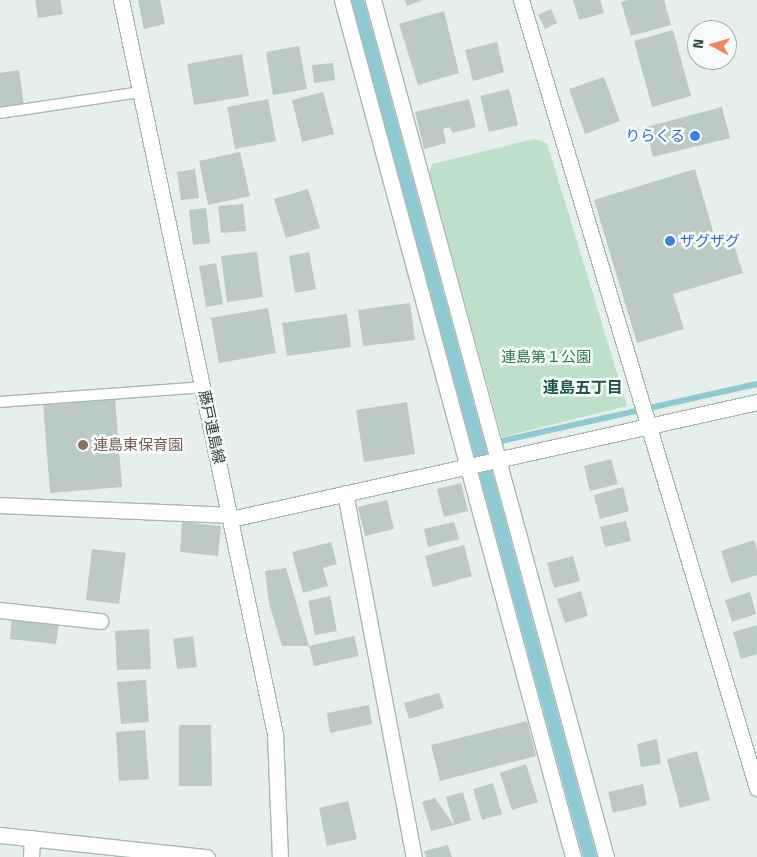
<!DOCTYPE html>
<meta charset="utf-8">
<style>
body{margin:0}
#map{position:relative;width:757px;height:857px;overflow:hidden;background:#e6efeb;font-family:"Titillium Web","Noto Sans JP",sans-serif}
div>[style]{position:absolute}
.green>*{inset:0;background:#bfe0c8}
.water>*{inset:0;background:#8ec9d4}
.stream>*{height:6px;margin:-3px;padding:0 3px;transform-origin:3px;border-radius:3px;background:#8ec9d4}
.building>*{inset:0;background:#bbcac4}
.roads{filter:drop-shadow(1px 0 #a8b8b2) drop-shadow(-1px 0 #a8b8b2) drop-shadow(0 1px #a8b8b2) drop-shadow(0 -1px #a8b8b2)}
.lane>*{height:10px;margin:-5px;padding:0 5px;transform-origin:5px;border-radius:5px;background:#fff}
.street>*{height:15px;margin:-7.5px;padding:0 7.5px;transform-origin:7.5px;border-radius:7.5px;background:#fff}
.secondary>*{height:15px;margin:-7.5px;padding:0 7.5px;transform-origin:7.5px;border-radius:7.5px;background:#fff}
.dots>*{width:14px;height:14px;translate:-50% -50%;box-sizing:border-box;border:2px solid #f7fbf9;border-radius:50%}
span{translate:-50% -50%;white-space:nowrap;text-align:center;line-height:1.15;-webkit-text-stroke:5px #f7fbf9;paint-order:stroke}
.shop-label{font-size:15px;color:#366cbe}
.right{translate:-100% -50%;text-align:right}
.left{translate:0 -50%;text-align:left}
.park-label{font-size:15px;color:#2d7a4b}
.street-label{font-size:15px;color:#24423a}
.education-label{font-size:15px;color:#785e54}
.neighbourhood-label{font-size:16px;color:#1f5548;font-weight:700}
.north{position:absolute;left:687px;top:20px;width:50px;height:50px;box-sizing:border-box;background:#f7fbf9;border:1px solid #a3b1ad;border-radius:50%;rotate:276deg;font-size:14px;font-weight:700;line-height:20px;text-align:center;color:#24423a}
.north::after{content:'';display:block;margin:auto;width:18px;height:22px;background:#f4845f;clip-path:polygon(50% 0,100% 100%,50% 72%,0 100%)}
</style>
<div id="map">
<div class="green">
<i style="clip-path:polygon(534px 139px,547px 143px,627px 406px,502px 437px,429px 173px,432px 164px)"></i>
</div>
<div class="water">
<i style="clip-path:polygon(351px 0,364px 0,597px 857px,583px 857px)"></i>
</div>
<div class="stream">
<i style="left:479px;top:446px;width:285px;rotate:-12.6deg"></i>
</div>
<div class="building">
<i style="clip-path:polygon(35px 0,60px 0,63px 14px,38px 18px)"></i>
<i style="clip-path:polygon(138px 0,160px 0,165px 24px,144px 29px)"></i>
<i style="clip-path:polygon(405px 0,423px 0,407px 6px)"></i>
<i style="clip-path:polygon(573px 0,600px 0,604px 13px,579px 20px)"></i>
<i style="clip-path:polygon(628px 0,664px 0,671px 25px,631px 36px,621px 2px)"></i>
<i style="clip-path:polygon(551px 9px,557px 23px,545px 29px,538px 15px)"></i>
<i style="clip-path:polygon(444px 11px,459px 73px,418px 85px,399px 24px)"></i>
<i style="clip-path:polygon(673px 30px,691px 96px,652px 107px,634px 41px)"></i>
<i style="clip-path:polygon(497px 42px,504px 72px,473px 81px,465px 50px)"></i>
<i style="clip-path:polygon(299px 46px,307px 89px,273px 95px,266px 52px)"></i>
<i style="clip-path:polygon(242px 54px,249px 96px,194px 105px,187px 64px)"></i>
<i style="clip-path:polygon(333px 63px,335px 80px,314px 83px,312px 65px)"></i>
<i style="clip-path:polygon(19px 70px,24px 105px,0 109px,0 73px)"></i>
<i style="clip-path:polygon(604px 77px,620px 121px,585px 134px,569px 89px)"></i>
<i style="clip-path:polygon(509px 89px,518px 125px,489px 132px,480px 96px)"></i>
<i style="clip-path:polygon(323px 92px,334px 134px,302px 142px,292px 100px)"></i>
<i style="clip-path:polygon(268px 99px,276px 141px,235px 149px,227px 107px)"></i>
<i style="clip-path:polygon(469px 99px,476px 127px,453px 133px,449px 127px,443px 129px,446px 143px,424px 149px,415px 112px)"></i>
<i style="clip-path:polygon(722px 107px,730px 138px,653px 157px,646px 127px)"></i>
<i style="clip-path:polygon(240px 152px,250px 196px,208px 205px,199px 161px)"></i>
<i style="clip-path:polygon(195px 169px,199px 198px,181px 200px,177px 172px)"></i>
<i style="clip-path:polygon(695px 169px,715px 238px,730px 233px,743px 273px,673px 294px,684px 329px,637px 343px,594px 200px)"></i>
<i style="clip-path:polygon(308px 189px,320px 228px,286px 238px,274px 199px)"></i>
<i style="clip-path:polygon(243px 204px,246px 231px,221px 233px,218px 206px)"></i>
<i style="clip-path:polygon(206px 208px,210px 243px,193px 245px,189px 210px)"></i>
<i style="clip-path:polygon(257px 252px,263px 297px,227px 302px,221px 256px)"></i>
<i style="clip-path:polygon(309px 252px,316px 289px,295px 293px,289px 256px)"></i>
<i style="clip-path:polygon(216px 263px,223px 304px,206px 307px,199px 266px)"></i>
<i style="clip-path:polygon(410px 303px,415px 340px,363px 346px,358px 310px)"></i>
<i style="clip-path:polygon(268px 308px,276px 353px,219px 363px,211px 318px)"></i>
<i style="clip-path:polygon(347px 314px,351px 347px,287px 356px,282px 323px)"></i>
<i style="clip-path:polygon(115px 398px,122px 487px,50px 493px,43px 403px)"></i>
<i style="clip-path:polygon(407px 402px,415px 454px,364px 462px,356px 410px)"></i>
<i style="clip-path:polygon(611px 459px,618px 484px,590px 491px,584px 466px)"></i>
<i style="clip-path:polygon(461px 483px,468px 511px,444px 517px,437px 489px)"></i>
<i style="clip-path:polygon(623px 487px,629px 511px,600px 519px,594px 495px)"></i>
<i style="clip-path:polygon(387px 500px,394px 529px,365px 536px,358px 507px)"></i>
<i style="clip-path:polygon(626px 521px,631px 541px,605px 547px,600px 527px)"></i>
<i style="clip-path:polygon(182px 522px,221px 526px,218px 556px,180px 552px)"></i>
<i style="clip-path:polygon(454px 522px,459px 539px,428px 547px,424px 529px)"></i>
<i style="clip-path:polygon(754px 540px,757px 550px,757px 575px,731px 583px,721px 551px)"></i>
<i style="clip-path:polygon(331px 542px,337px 564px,323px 568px,328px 586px,303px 593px,292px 552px)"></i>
<i style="clip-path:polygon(464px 545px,472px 576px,433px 587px,425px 556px)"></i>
<i style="clip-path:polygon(92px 549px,126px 553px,119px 604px,86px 600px)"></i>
<i style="clip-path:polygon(573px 556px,580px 581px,554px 588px,547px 563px)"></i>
<i style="clip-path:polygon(286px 568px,294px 595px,309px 646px,282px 646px,269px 603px,265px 571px)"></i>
<i style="clip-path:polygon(581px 591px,588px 616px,565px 623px,557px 599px)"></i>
<i style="clip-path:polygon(750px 592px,756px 614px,732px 622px,725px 600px)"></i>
<i style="clip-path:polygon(330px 596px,337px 631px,315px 635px,308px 601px)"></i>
<i style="clip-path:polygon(12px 618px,59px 623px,56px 644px,10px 639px)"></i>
<i style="clip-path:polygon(757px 625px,757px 654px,741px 659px,733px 632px)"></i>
<i style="clip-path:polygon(149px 629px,151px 669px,117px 670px,115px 631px)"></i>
<i style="clip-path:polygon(193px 636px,197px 667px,177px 669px,173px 639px)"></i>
<i style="clip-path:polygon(354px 636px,359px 656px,314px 666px,309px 646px)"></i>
<i style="clip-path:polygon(146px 680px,149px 722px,121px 724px,117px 682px)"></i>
<i style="clip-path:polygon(439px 693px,444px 708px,409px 719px,404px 703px)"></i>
<i style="clip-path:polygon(369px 705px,372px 724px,330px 733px,327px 713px)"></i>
<i style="clip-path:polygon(527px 721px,536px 756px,440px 781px,431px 745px)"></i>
<i style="clip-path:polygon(179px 725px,211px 725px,212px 786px,179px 786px)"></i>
<i style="clip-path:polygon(145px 730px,149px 779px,119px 781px,116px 732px)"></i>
<i style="clip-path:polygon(657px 739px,661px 764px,641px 767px,637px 744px)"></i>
<i style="clip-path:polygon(697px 751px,710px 800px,680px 808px,667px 759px)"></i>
<i style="clip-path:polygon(526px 764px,538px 802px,512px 810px,500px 773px)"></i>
<i style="clip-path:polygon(493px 783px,502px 814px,482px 820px,473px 789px)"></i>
<i style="clip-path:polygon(643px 784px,647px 805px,613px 813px,608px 792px)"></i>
<i style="clip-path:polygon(463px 792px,471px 820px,454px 825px,431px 831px,422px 802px,435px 798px,454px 825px,446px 797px)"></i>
<i style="clip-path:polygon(348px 801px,357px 839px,327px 846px,319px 808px)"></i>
<i style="clip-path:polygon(448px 845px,452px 857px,426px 857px,424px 851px)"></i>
</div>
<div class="roads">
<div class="lane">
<i style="left:0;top:113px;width:143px;rotate:-8.5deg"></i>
<i style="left:0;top:402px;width:204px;rotate:-4.2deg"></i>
</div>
<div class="street">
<i style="left:342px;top:0;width:888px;rotate:74.91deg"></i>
<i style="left:373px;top:0;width:888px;rotate:74.79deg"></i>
<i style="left:345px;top:493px;width:370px;rotate:79.3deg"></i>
<i style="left:0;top:505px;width:230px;rotate:2.5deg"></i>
<i style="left:231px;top:519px;width:539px;rotate:-12.54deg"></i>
<i style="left:0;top:610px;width:101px;rotate:6.3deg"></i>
<i style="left:0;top:835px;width:208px;rotate:6.1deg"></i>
<i style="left:31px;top:857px;width:19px;rotate:-87deg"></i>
</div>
<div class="secondary">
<i style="left:121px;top:0;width:750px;rotate:78.15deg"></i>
<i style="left:275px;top:734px;width:123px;rotate:87.7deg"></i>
<i style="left:521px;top:0;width:823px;rotate:73.33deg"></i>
</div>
</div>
<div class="dots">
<i style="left:695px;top:136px;background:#3f7fe0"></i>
<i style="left:670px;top:241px;background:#3f7fe0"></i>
<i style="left:83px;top:445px;background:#8d6e63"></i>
</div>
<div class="shop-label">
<span class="right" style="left:685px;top:136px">りらくる</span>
<span class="left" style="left:680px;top:241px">ザグザグ</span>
</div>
<div class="park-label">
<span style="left:546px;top:357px">連島第１公園</span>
</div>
<div class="street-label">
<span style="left:212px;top:427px;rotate:78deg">藤戸連島線</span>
</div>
<div class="education-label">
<span class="left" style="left:93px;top:445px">連島東保育園</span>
</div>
<div class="neighbourhood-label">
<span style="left:583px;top:387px">連島五丁目</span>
</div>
<div class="north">N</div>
</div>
